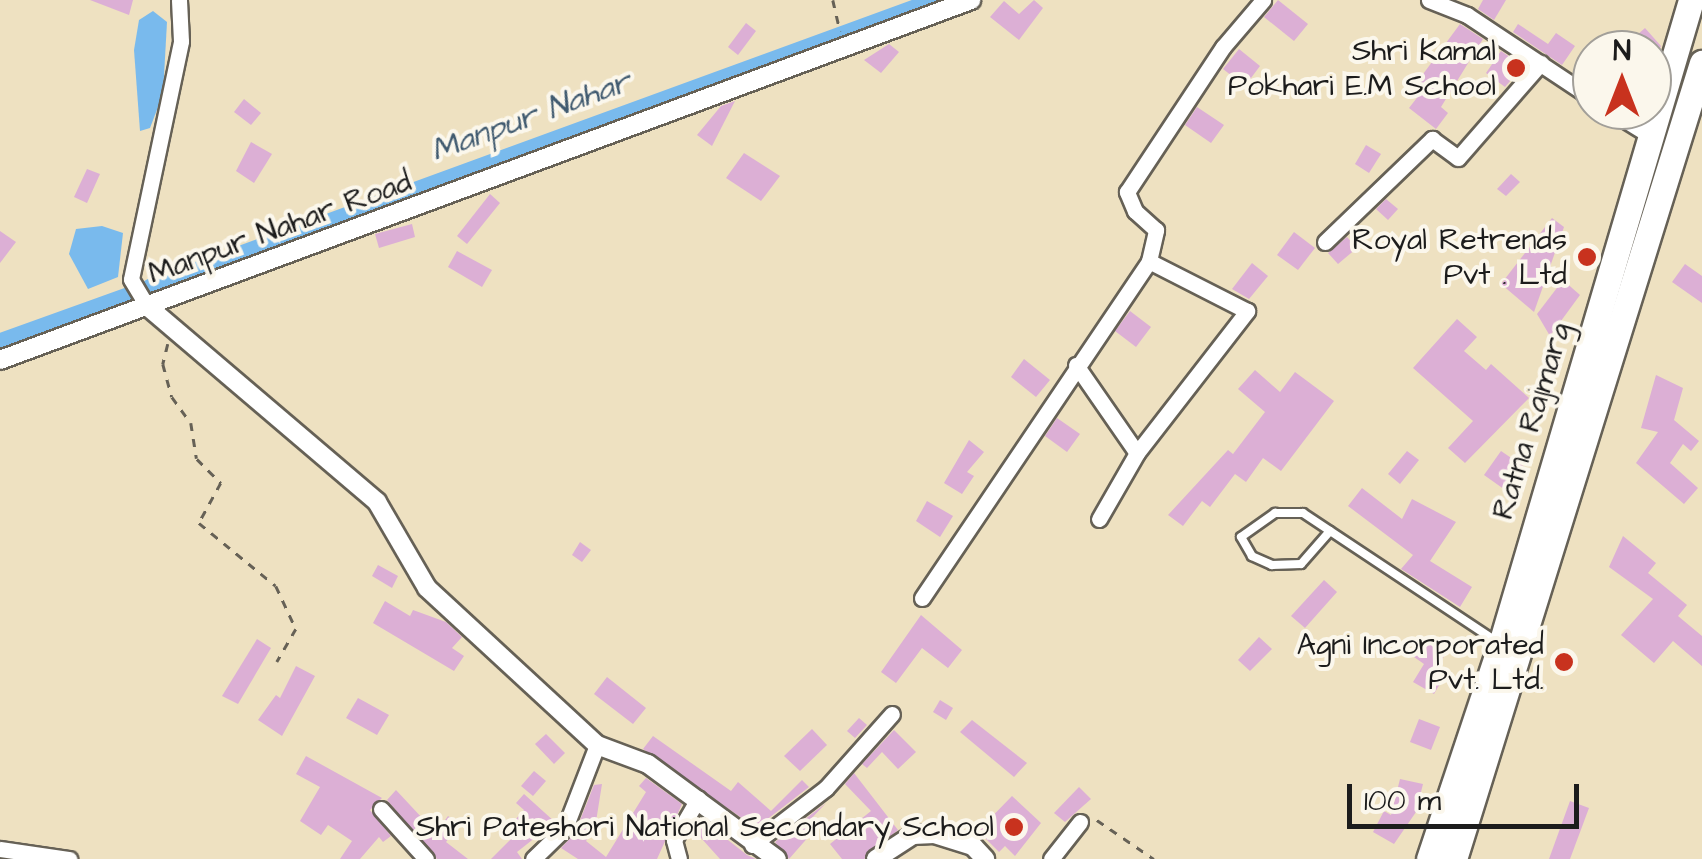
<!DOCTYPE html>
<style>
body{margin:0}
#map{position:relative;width:1702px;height:859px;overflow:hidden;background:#eee1c1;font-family:"Architects Daughter",sans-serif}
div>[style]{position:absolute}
.water>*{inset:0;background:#79baed}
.canal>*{height:15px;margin:-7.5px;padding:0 7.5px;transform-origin:7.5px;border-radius:7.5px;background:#79baed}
.building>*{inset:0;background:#dcafd5}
.path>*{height:2.5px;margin-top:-1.25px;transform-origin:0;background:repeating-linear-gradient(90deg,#666156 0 8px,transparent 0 16px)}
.roads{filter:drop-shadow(2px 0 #666156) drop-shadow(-2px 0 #666156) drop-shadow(0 2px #666156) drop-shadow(0 -2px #666156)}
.service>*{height:8px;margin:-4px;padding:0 4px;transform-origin:4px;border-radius:4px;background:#fff}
.minor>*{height:15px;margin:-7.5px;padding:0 7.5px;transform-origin:7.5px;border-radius:7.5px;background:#fff}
.tertiary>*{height:18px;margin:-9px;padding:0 9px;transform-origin:9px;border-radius:9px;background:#fff}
.trunk>*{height:25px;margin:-12.5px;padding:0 12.5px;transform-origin:12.5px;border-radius:12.5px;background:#fff}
.dots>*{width:28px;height:28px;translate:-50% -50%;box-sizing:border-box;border:5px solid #fbf7ec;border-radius:50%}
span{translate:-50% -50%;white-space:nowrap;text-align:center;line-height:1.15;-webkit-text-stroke:8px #fbf7ec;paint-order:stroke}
.poi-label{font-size:30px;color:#1c1c1c}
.right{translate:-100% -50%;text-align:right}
.street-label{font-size:30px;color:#1c1c1c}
.water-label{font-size:32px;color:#415b70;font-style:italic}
.north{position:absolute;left:1572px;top:30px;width:100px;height:100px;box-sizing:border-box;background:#fbf7ec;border:2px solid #a29f99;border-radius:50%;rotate:0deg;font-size:28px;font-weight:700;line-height:40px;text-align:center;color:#1c1c1c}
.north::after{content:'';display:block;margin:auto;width:35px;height:45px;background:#c8321e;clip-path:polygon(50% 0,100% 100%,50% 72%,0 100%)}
.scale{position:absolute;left:1347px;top:784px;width:232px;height:45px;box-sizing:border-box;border:5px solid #1c1c1c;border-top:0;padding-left:12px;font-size:30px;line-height:35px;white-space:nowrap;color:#1c1c1c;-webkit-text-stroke:8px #fbf7ec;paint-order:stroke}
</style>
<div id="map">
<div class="water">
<i style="clip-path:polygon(153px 11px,167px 22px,163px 94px,150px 128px,140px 131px,134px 50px,139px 20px)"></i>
<i style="clip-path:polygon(102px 226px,123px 233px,118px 277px,88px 289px,69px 254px,76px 229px)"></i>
</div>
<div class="canal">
<i style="left:149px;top:286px;width:834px;rotate:-20.07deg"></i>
<i style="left:0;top:340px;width:136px;rotate:-19.8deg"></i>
</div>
<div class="building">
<i style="clip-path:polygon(90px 0,133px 0,129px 15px)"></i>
<i style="clip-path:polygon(1034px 0,1043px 8px,1019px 40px,990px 17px,1004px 1px,1019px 14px)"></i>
<i style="clip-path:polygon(1278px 0,1308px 24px,1294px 41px,1264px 17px)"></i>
<i style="clip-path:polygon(1483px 0,1506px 0,1494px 20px,1478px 9px)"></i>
<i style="clip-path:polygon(746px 23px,756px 31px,738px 55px,728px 47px)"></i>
<i style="clip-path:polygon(1460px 24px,1483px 39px,1441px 107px,1448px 113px,1436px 129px,1409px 108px,1423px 90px,1415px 85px)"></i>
<i style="clip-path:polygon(1518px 24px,1548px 44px,1556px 33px,1575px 46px,1562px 65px,1513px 32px)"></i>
<i style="clip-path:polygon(1645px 28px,1661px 46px,1652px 67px,1652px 50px,1620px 50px)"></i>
<i style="clip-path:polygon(889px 44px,899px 52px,881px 73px,864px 60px)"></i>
<i style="clip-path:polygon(1239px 49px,1260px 66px,1245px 86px,1223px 69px)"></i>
<i style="clip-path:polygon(1501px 51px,1523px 66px,1505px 87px,1486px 73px)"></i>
<i style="clip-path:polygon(244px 99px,261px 113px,251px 125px,234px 112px)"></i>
<i style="clip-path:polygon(735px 101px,712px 146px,697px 135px,721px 106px)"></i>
<i style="clip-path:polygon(1197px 107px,1224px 125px,1211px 143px,1185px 125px)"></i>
<i style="clip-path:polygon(251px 142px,272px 154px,254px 183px,236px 171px)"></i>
<i style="clip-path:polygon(1366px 145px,1381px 154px,1369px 173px,1355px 164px)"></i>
<i style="clip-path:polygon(744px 153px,780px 176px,761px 201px,726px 178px)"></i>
<i style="clip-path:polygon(87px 169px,100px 174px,87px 203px,74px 197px)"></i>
<i style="clip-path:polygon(1511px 174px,1520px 182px,1506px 196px,1497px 189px)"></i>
<i style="clip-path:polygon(490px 194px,500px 203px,467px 244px,457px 236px)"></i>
<i style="clip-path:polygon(1386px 199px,1398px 209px,1388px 220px,1376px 209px)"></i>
<i style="clip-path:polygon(1552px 218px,1564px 227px,1534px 312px,1501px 284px)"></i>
<i style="clip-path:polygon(412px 224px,415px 237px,379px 248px,375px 234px)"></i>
<i style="clip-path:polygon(0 231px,16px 242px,0 263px)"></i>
<i style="clip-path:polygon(1294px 232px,1315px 248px,1298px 270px,1277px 255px)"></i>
<i style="clip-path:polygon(1347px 237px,1357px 248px,1338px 264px,1328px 253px)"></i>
<i style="clip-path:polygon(457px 251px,492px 270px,482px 287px,448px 267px)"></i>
<i style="clip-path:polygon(1252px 263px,1268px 276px,1249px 299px,1232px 289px)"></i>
<i style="clip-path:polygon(1685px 264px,1702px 276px,1702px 303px,1672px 282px)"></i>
<i style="clip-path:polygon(1563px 280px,1580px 295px,1550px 336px,1537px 314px)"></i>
<i style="clip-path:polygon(1130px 311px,1151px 327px,1136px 347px,1115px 331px)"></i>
<i style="clip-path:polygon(1457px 319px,1477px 337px,1464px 351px,1486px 370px,1491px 364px,1529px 398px,1465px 463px,1448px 448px,1473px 421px,1413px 368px)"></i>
<i style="clip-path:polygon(1024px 359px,1050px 380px,1036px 397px,1011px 377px)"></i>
<i style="clip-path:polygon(1255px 370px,1280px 392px,1295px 372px,1334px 401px,1281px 471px,1263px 458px,1246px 482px,1235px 474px,1210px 507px,1202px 501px,1183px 526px,1168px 515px,1228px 450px,1233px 454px,1265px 412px,1238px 389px)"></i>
<i style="clip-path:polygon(1656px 375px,1683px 388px,1674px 420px,1699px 441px,1691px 451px,1683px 444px,1670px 463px,1698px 488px,1684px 504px,1636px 463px,1658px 432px,1641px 428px)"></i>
<i style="clip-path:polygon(1057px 418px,1080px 434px,1067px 452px,1045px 436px)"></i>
<i style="clip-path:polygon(969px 440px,984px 452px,967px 472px,974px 476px,962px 494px,944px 483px)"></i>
<i style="clip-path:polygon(1407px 451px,1419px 460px,1400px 484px,1388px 474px)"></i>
<i style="clip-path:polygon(1501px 451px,1526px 468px,1508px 492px,1484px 475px)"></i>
<i style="clip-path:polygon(1362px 488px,1402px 519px,1412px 499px,1456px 522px,1430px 561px,1472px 587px,1460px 607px,1401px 569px,1413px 555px,1348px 506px)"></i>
<i style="clip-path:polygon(927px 501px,953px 516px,940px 537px,916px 521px)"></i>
<i style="clip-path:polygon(1623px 536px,1656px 563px,1648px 573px,1687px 605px,1678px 616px,1702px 636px,1702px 666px,1673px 641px,1654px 663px,1621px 635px,1653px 599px,1609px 567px)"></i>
<i style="clip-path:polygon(580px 542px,591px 550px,582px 562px,572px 555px)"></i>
<i style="clip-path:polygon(378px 565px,398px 576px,392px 588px,372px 576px)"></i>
<i style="clip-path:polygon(1324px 580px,1337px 592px,1305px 628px,1291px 616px)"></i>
<i style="clip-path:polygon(385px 601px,410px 616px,413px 610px,446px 622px,462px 637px,452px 648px,464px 656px,454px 671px,373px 623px)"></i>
<i style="clip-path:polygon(921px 615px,962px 650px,948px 668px,922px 648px,896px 683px,881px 672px)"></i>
<i style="clip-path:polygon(1259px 637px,1272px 649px,1250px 671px,1238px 660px)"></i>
<i style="clip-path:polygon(257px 639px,271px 648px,238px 704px,222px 696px)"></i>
<i style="clip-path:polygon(1426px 639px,1447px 651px,1435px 672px,1444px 677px,1434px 694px,1413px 682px,1424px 664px,1414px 657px)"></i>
<i style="clip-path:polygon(296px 666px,315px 676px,282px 736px,258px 720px,276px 695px,280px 698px)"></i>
<i style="clip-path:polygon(607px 677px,646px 708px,633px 724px,594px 694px)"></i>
<i style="clip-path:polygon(358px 698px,389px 715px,377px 735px,346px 718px)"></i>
<i style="clip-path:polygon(940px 700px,953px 708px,946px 720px,933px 712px)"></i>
<i style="clip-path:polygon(859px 718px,867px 725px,855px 738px,847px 731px)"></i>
<i style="clip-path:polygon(1419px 719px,1440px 727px,1431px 750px,1410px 742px)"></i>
<i style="clip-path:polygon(972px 720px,1027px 763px,1014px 777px,960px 732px)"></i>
<i style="clip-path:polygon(812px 729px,827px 745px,800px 771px,784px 756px)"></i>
<i style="clip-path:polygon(894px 730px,916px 752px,898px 769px,882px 752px,867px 768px,862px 764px)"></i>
<i style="clip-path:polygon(546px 734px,565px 753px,554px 764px,535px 744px)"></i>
<i style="clip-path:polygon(653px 736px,731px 791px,738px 782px,771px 811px,802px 780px,809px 787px,756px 828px,643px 749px)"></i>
<i style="clip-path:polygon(306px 756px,382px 798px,370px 810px,391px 836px,383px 842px,379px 837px,360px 859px,340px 859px,352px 841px,328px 825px,321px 835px,300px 821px,320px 787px,296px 774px)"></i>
<i style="clip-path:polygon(534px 771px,546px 781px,533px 796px,521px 786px)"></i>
<i style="clip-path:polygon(854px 773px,898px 830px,864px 859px,842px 859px,830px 844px,871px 811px,845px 784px)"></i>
<i style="clip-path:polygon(646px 778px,682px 804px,657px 859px,578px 859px,561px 848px,575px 833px,594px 785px,602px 784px,595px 828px,586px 841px,606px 857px,646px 792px,639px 786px)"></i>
<i style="clip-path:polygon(1400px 779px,1423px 784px,1416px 812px,1394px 844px,1373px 832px,1384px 811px,1391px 815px)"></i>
<i style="clip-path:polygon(1079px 787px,1091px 799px,1065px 822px,1054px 813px)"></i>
<i style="clip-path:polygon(396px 790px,424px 820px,428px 815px,440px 827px,448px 816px,460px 824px,446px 842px,468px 859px,437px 859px,387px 800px)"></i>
<i style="clip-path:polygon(524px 794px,555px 822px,517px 852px,522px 859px,491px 859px,523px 827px,515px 820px,524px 810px,516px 803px)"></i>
<i style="clip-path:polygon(1012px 796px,1041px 823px,1015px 856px,1005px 846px,999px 852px,978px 831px)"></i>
<i style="clip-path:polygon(1570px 801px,1589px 808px,1570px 859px,1549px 859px)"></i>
<i style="clip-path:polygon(826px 803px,809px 821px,818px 826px,789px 859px,775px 842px)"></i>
<i style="clip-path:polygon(700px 818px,747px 855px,756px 859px,720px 859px,693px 829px)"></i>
</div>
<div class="path">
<i style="left:833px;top:0;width:32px;rotate:77deg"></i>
<i style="left:168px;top:344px;width:21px;rotate:104deg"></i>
<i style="left:163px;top:364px;width:34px;rotate:75deg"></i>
<i style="left:172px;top:397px;width:32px;rotate:54deg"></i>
<i style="left:191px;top:423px;width:36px;rotate:81deg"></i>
<i style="left:197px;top:459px;width:34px;rotate:45deg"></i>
<i style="left:221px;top:483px;width:46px;rotate:118.8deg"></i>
<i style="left:199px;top:523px;width:99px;rotate:39.3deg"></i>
<i style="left:276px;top:586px;width:47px;rotate:65.1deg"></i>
<i style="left:296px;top:629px;width:38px;rotate:120deg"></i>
<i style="left:1097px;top:820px;width:69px;rotate:34.4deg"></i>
</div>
<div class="roads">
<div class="service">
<i style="left:1330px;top:531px;width:44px;rotate:131.3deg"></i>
<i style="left:1301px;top:564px;width:29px;rotate:178deg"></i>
<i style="left:1272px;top:565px;width:22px;rotate:-156deg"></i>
<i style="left:1252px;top:556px;width:22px;rotate:-120deg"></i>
<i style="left:1241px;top:537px;width:42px;rotate:-35.2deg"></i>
<i style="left:1275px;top:513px;width:28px"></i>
<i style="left:1303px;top:513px;width:233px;rotate:33.6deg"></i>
</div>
<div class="minor">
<i style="left:1429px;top:0;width:41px;rotate:21.5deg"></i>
<i style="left:1467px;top:15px;width:150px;rotate:33.6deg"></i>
<i style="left:1609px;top:110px;width:49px;rotate:31.8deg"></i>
<i style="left:1325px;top:242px;width:149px;rotate:-43.9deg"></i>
<i style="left:1432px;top:139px;width:32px;rotate:36deg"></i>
<i style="left:1458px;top:158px;width:126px;rotate:-48.9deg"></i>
<i style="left:147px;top:306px;width:31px;rotate:-121deg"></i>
<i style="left:131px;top:279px;width:243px;rotate:-78.1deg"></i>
<i style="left:181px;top:41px;width:41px;rotate:-92.8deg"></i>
<i style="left:1076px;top:365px;width:107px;rotate:55.3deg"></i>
<i style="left:1137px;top:453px;width:76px;rotate:119.9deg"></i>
<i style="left:1137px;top:453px;width:180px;rotate:-52.2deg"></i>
<i style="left:1247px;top:311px;width:110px;rotate:-153deg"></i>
<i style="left:922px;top:598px;width:406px;rotate:-56deg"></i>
<i style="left:1149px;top:261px;width:32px;rotate:-77deg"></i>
<i style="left:1156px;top:230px;width:28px;rotate:-138deg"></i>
<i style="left:1135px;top:211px;width:21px;rotate:-113deg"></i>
<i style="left:1127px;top:192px;width:174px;rotate:-56.5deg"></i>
<i style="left:1223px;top:47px;width:62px;rotate:-49.6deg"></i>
<i style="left:381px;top:809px;width:67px;rotate:48deg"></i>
<i style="left:752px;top:845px;width:93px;rotate:-37.6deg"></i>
<i style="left:826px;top:788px;width:99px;rotate:-48.3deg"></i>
<i style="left:0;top:849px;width:70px;rotate:8.2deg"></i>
<i style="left:533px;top:859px;width:45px;rotate:-44.1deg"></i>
<i style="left:565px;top:828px;width:89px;rotate:-68.9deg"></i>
<i style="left:679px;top:859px;width:20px;rotate:-105deg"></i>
<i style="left:674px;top:840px;width:48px;rotate:-59.7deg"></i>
<i style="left:1051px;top:859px;width:47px;rotate:-51.9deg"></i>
</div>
<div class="tertiary">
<i style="left:147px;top:306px;width:302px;rotate:40.4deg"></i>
<i style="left:377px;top:502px;width:99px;rotate:59.8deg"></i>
<i style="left:427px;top:588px;width:231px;rotate:42.7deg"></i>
<i style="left:597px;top:745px;width:54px;rotate:20.4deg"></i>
<i style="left:648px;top:764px;width:160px;rotate:36.4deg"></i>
<i style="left:0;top:360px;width:1036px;rotate:-20.34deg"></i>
<i style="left:876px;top:859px;width:44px;rotate:-33deg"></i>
<i style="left:913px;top:835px;width:21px;rotate:-3deg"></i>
<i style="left:934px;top:834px;width:41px;rotate:17.1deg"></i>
<i style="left:973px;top:846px;width:18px;rotate:47deg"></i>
</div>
<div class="trunk">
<i style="left:1429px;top:859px;width:227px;rotate:-71.5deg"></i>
<i style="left:1501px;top:644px;width:671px;rotate:-73.56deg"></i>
<i style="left:1454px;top:859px;width:834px;rotate:-72.7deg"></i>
</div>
</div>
<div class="dots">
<i style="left:1516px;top:68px;background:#c8321e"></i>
<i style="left:1587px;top:257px;background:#c8321e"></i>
<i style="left:1564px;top:662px;background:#c8321e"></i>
<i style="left:1014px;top:827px;background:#c8321e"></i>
</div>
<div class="poi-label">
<span class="right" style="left:1496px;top:68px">Shri Kamal<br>Pokhari E.M School</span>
<span class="right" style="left:1567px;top:257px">Royal Retrends<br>Pvt . Ltd</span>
<span class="right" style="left:1544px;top:662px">Agni Incorporated<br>Pvt. Ltd.</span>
<span class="right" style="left:994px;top:827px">Shri Pateshori National Secondary School</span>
</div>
<div class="street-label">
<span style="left:280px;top:228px;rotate:-20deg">Manpur Nahar Road</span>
<span style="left:1532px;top:421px;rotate:-73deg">Ratna Rajmarg</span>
</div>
<div class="water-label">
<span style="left:531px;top:117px;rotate:-20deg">Manpur Nahar</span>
</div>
<div class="north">N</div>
<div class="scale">100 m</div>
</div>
